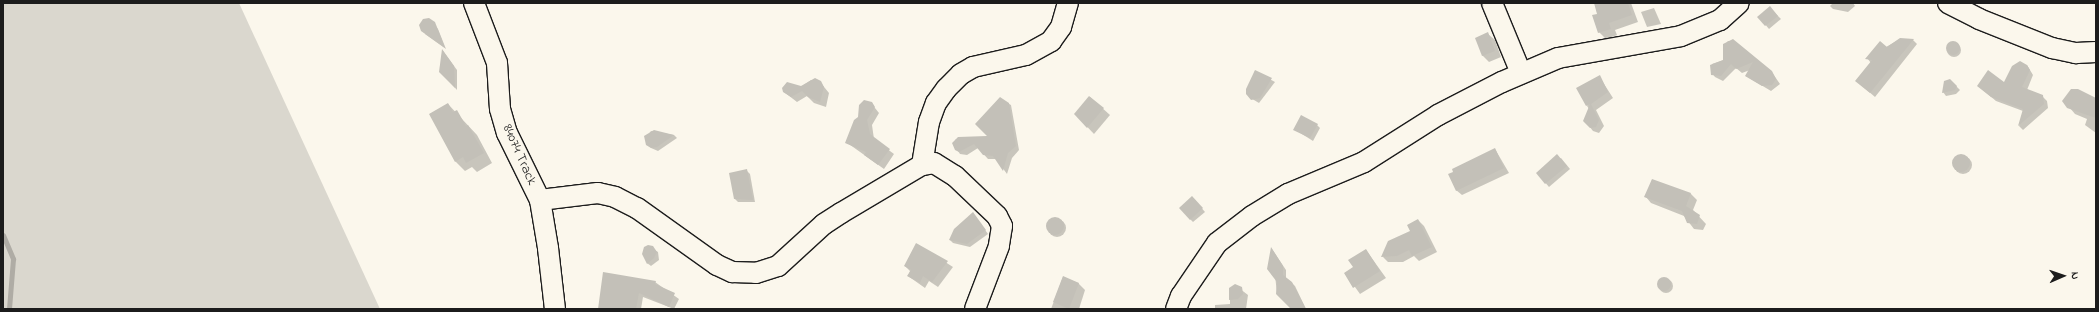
<!DOCTYPE html>
<style>
body{margin:0}
#map{position:relative;width:2099px;height:312px;overflow:hidden;background:#fbf7ec;font-family:"Indie Flower",sans-serif}
div>[style]{position:absolute}
.green>*{inset:0;background:#dad7ce}
.shadow>*{inset:0;background:#0003}
.round{border-radius:50%}
.stream>*{height:5px;margin:-2.5px;padding:0 2.5px;transform-origin:2.5px;border-radius:2.5px;background:#afaca5}
.building>*{inset:0;background:#c3c0b8}
.roads{filter:drop-shadow(1px 0 #1c1c1c) drop-shadow(-1px 0 #1c1c1c) drop-shadow(0 1px #1c1c1c) drop-shadow(0 -1px #1c1c1c)}
.minor>*{height:20px;margin:-10px;padding:0 10px;transform-origin:10px;border-radius:10px;background:#fbf7ec}
span{translate:-50% -50%;white-space:nowrap;text-align:center;line-height:1.15;-webkit-text-stroke:3.5px #fbf7ec;paint-order:stroke}
.street-label{font-size:14px;color:#1c1c1c}
.frame{position:absolute;inset:0;border:4px solid #1c1c1c;pointer-events:none}
.north{position:absolute;left:2043px;top:256px;width:40px;height:40px;-webkit-text-stroke:3px #fbf7ec;paint-order:stroke;rotate:88deg;font-size:11px;font-weight:700;line-height:16px;text-align:center;color:#1c1c1c}
.north::after{content:'';display:block;margin:auto;width:14px;height:18px;background:#1c1c1c;clip-path:polygon(50% 0,100% 100%,50% 72%,0 100%)}
</style>
<div id="map">
<div class="green">
<i style="clip-path:polygon(3px 3px,239px 3px,380px 309px,3px 309px)"></i>
</div>
<div class="shadow">
<i style="clip-path:polygon(1596px 3px,1631px 3px,1638px 22px,1615px 30px,1617px 35px,1606px 39px,1599px 32px)"></i>
<i style="clip-path:polygon(1833px 3px,1853px 3px,1855px 6px,1848px 12px,1833px 9px,1830px 6px)"></i>
<i style="clip-path:polygon(1654px 8px,1661px 24px,1647px 27px,1641px 12px)"></i>
<i style="clip-path:polygon(1773px 11px,1781px 19px,1769px 29px,1759px 17px)"></i>
<i style="clip-path:polygon(432px 22px,438px 29px,446px 49px,425px 34px)"></i>
<i style="clip-path:polygon(1488px 34px,1495px 40px,1501px 57px,1489px 62px,1482px 55px)"></i>
<i style="clip-path:polygon(1900px 39px,1913px 40px,1917px 44px,1875px 97px,1861px 85px,1871px 63px,1867px 58px)"></i>
<i style="clip-path:polygon(1728px 41px,1737px 43px,1771px 71px,1780px 84px,1771px 91px,1746px 76px,1750px 70px,1742px 73px,1736px 68px,1723px 81px,1715px 77px,1711px 72px,1712px 64px,1724px 60px,1723px 47px)"></i>
<i class="round" style="left:1947px;top:43px;width:14px;height:14px"></i>
<i style="clip-path:polygon(443px 51px,457px 70px,457px 90px,440px 71px)"></i>
<i style="clip-path:polygon(2027px 65px,2033px 75px,2027px 90px,2042px 96px,2047px 101px,2048px 108px,2023px 130px,2019px 126px,2023px 111px,1996px 101px,1978px 86px,2005px 84px)"></i>
<i style="clip-path:polygon(1255px 71px,1275px 82px,1259px 103px,1249px 97px,1247px 90px)"></i>
<i style="clip-path:polygon(1599px 76px,1613px 98px,1596px 110px,1604px 126px,1599px 133px,1593px 131px,1585px 121px,1589px 109px,1587px 106px)"></i>
<i style="clip-path:polygon(811px 80px,820px 82px,829px 93px,826px 107px,814px 103px,807px 96px,797px 102px,784px 92px,801px 87px)"></i>
<i style="clip-path:polygon(1950px 80px,1960px 90px,1956px 94px,1946px 96px,1943px 92px)"></i>
<i style="clip-path:polygon(2072px 90px,2096px 99px,2096px 133px,2085px 125px,2087px 119px,2075px 114px,2064px 101px)"></i>
<i style="clip-path:polygon(1090px 97px,1110px 115px,1094px 134px,1075px 114px)"></i>
<i style="clip-path:polygon(1000px 99px,1011px 105px,1019px 150px,1012px 158px,1007px 174px,996px 159px,988px 159px,978px 148px,967px 155px,960px 154px,953px 144px,956px 139px,989px 137px,976px 124px)"></i>
<i style="clip-path:polygon(871px 103px,879px 113px,872px 125px,874px 139px,894px 154px,884px 169px,846px 142px,859px 117px)"></i>
<i style="clip-path:polygon(448px 104px,477px 135px,492px 163px,477px 172px,472px 167px,465px 171px,456px 162px,430px 114px)"></i>
<i style="clip-path:polygon(1317px 125px,1320px 128px,1313px 141px,1294px 129px)"></i>
<i style="clip-path:polygon(651px 131px,674px 135px,677px 138px,658px 151px,651px 148px,645px 139px)"></i>
<i style="clip-path:polygon(1495px 149px,1509px 173px,1462px 195px,1456px 190px)"></i>
<i class="round" style="left:1954px;top:156px;width:18px;height:18px"></i>
<i style="clip-path:polygon(1561px 158px,1570px 169px,1549px 187px,1537px 173px)"></i>
<i style="clip-path:polygon(747px 171px,750px 174px,755px 202px,738px 202px,734px 198px)"></i>
<i style="clip-path:polygon(1652px 180px,1691px 194px,1697px 200px,1693px 210px,1706px 224px,1703px 230px,1694px 229px,1684px 216px,1651px 203px,1646px 197px)"></i>
<i style="clip-path:polygon(1195px 200px,1205px 212px,1193px 222px,1190px 219px)"></i>
<i style="clip-path:polygon(976px 217px,988px 234px,970px 247px,953px 243px,950px 240px,955px 230px)"></i>
<i class="round" style="left:1048px;top:219px;width:18px;height:18px"></i>
<i style="clip-path:polygon(1418px 220px,1424px 226px,1437px 252px,1419px 261px,1414px 256px,1403px 262px,1388px 262px,1383px 257px,1411px 231px)"></i>
<i style="clip-path:polygon(917px 244px,953px 267px,938px 287px,929px 281px,925px 288px,908px 276px,910px 271px,905px 266px)"></i>
<i style="clip-path:polygon(648px 246px,658px 252px,659px 260px,651px 266px,647px 263px)"></i>
<i style="clip-path:polygon(1272px 249px,1286px 270px,1286px 278px,1295px 286px,1306px 309px,1293px 309px,1277px 293px)"></i>
<i style="clip-path:polygon(1366px 250px,1386px 278px,1360px 294px,1345px 273px,1354px 267px)"></i>
<i style="clip-path:polygon(1063px 277px,1078px 283px,1085px 290px,1079px 309px,1051px 309px)"></i>
<i class="round" style="left:1659px;top:279px;width:14px;height:14px"></i>
<i style="clip-path:polygon(655px 282px,679px 299px,674px 309px,643px 297px,641px 309px,600px 309px)"></i>
<i style="clip-path:polygon(1235px 285px,1248px 295px,1246px 309px,1215px 309px,1215px 305px,1230px 304px,1230px 289px)"></i>
</div>
<div class="stream">
<i style="left:3px;top:235px;width:26px;rotate:67deg"></i>
<i style="left:13px;top:259px;width:50px;rotate:94.6deg"></i>
</div>
<div class="building">
<i style="clip-path:polygon(1594px 3px,1628px 3px,1632px 15px,1609px 23px,1611px 29px,1598px 33px,1592px 15px,1597px 14px)"></i>
<i style="clip-path:polygon(1770px 6px,1778px 16px,1765px 26px,1757px 17px)"></i>
<i style="clip-path:polygon(429px 18px,435px 22px,445px 48px,421px 31px,419px 25px,423px 19px)"></i>
<i style="clip-path:polygon(1488px 32px,1495px 51px,1482px 56px,1475px 38px)"></i>
<i style="clip-path:polygon(1900px 38px,1914px 39px,1870px 93px,1855px 81px,1872px 60px,1865px 59px,1880px 41px,1887px 47px)"></i>
<i style="clip-path:polygon(1733px 39px,1772px 71px,1776px 79px,1772px 85px,1762px 86px,1745px 76px,1753px 62px,1736px 69px,1731px 64px,1721px 76px,1711px 75px,1710px 65px,1723px 60px,1723px 44px)"></i>
<i class="round" style="left:1946px;top:41px;width:14px;height:14px"></i>
<i style="clip-path:polygon(442px 49px,454px 66px,455px 88px,439px 72px)"></i>
<i style="clip-path:polygon(2020px 61px,2027px 65px,2030px 70px,2022px 87px,2043px 95px,2044px 104px,2018px 126px,2023px 109px,1991px 97px,1977px 86px,1988px 70px,2004px 82px,2012px 66px)"></i>
<i style="clip-path:polygon(1255px 70px,1272px 78px,1260px 98px,1251px 100px,1246px 94px,1246px 89px)"></i>
<i style="clip-path:polygon(1600px 75px,1608px 92px,1591px 104px,1599px 120px,1596px 127px,1590px 128px,1583px 121px,1590px 104px,1586px 106px,1576px 88px)"></i>
<i style="clip-path:polygon(815px 78px,821px 81px,824px 87px,820px 102px,808px 97px,802px 91px,791px 97px,783px 92px,782px 88px,787px 82px,801px 86px)"></i>
<i style="clip-path:polygon(1950px 79px,1957px 86px,1955px 90px,1942px 93px,1944px 81px)"></i>
<i style="clip-path:polygon(2071px 89px,2078px 89px,2096px 98px,2096px 118px,2067px 108px,2062px 101px)"></i>
<i style="clip-path:polygon(1089px 96px,1104px 108px,1087px 128px,1074px 114px)"></i>
<i style="clip-path:polygon(1000px 97px,1009px 103px,1016px 146px,1008px 153px,1003px 171px,993px 156px,983px 155px,974px 144px,959px 152px,955px 150px,952px 143px,958px 137px,987px 136px,975px 124px)"></i>
<i style="clip-path:polygon(864px 100px,872px 102px,875px 107px,867px 120px,870px 134px,890px 149px,878px 165px,864px 155px,866px 152px,845px 143px,854px 120px,858px 117px,859px 105px)"></i>
<i style="clip-path:polygon(448px 103px,453px 112px,457px 110px,466px 126px,468px 125px,484px 153px,466px 163px,463px 157px,455px 162px,429px 114px)"></i>
<i style="clip-path:polygon(1301px 115px,1318px 124px,1310px 138px,1293px 130px)"></i>
<i style="clip-path:polygon(654px 130px,674px 135px,657px 147px,651px 148px,646px 145px,644px 136px)"></i>
<i style="clip-path:polygon(1495px 148px,1504px 168px,1456px 191px,1448px 174px,1453px 172px,1452px 169px)"></i>
<i style="clip-path:polygon(1557px 154px,1567px 166px,1545px 184px,1536px 173px)"></i>
<i class="round" style="left:1952px;top:154px;width:18px;height:18px"></i>
<i style="clip-path:polygon(747px 169px,753px 200px,734px 199px,729px 173px)"></i>
<i style="clip-path:polygon(1652px 179px,1691px 193px,1686px 206px,1700px 215px,1697px 224px,1687px 223px,1682px 211px,1644px 197px)"></i>
<i style="clip-path:polygon(1192px 196px,1203px 208px,1190px 220px,1179px 208px)"></i>
<i style="clip-path:polygon(973px 212px,986px 230px,967px 244px,949px 240px,954px 229px)"></i>
<i class="round" style="left:1046px;top:217px;width:18px;height:18px"></i>
<i style="clip-path:polygon(1418px 219px,1432px 247px,1412px 256px,1409px 250px,1397px 256px,1381px 257px,1388px 241px,1410px 231px,1407px 225px)"></i>
<i style="clip-path:polygon(916px 243px,948px 261px,932px 282px,923px 276px,920px 283px,907px 276px,911px 270px,904px 266px)"></i>
<i style="clip-path:polygon(648px 245px,653px 246px,657px 252px,654px 258px,647px 264px,642px 254px,644px 247px)"></i>
<i style="clip-path:polygon(1271px 247px,1283px 266px,1283px 275px,1292px 282px,1306px 309px,1291px 309px,1276px 294px,1277px 282px,1267px 269px)"></i>
<i style="clip-path:polygon(1366px 249px,1380px 271px,1353px 288px,1344px 273px,1353px 267px,1348px 260px)"></i>
<i style="clip-path:polygon(603px 272px,656px 281px,655px 284px,675px 293px,669px 307px,639px 293px,636px 309px,598px 309px)"></i>
<i style="clip-path:polygon(1063px 276px,1079px 283px,1069px 309px,1053px 302px)"></i>
<i class="round" style="left:1657px;top:277px;width:14px;height:14px"></i>
<i style="clip-path:polygon(1235px 284px,1242px 287px,1243px 294px,1238px 299px,1229px 300px,1229px 288px)"></i>
</div>
<div class="roads">
<div class="minor">
<i style="left:474px;top:3px;width:64px;rotate:69deg"></i>
<i style="left:497px;top:63px;width:46px;rotate:86.3deg"></i>
<i style="left:500px;top:109px;width:25px;rotate:74deg"></i>
<i style="left:507px;top:133px;width:75px;rotate:63.8deg"></i>
<i style="left:540px;top:200px;width:49px;rotate:80.5deg"></i>
<i style="left:548px;top:248px;width:61px;rotate:83.5deg"></i>
<i style="left:1492px;top:3px;width:76px;rotate:67.5deg"></i>
<i style="left:1948px;top:3px;width:35px;rotate:27deg"></i>
<i style="left:1979px;top:19px;width:79px;rotate:21.7deg"></i>
<i style="left:2052px;top:48px;width:25px;rotate:12deg"></i>
<i style="left:2076px;top:53px;width:20px;rotate:-3deg"></i>
<i style="left:922px;top:165px;width:44px;rotate:-80.8deg"></i>
<i style="left:929px;top:122px;width:20px;rotate:-70deg"></i>
<i style="left:936px;top:103px;width:17px;rotate:-54deg"></i>
<i style="left:946px;top:89px;width:21px;rotate:-45deg"></i>
<i style="left:961px;top:74px;width:14px;rotate:-30deg"></i>
<i style="left:973px;top:67px;width:54px;rotate:-12.8deg"></i>
<i style="left:1026px;top:55px;width:29px;rotate:-29deg"></i>
<i style="left:1051px;top:41px;width:17px;rotate:-54deg"></i>
<i style="left:1061px;top:27px;width:25px;rotate:-74deg"></i>
<i style="left:540px;top:200px;width:58px;rotate:-6.9deg"></i>
<i style="left:598px;top:193px;width:17px;rotate:13deg"></i>
<i style="left:615px;top:197px;width:25px;rotate:27deg"></i>
<i style="left:637px;top:208px;width:98px;rotate:35.5deg"></i>
<i style="left:717px;top:265px;width:17px;rotate:25deg"></i>
<i style="left:732px;top:272px;width:24px;rotate:2deg"></i>
<i style="left:756px;top:273px;width:23px;rotate:-18deg"></i>
<i style="left:778px;top:266px;width:62px;rotate:-42.4deg"></i>
<i style="left:824px;top:224px;width:20px;rotate:-33deg"></i>
<i style="left:841px;top:213px;width:94px;rotate:-30.7deg"></i>
<i style="left:922px;top:165px;width:12px;rotate:-9deg"></i>
<i style="left:934px;top:163px;width:25px;rotate:32deg"></i>
<i style="left:955px;top:176px;width:58px;rotate:43.6deg"></i>
<i style="left:997px;top:216px;width:11px;rotate:63deg"></i>
<i style="left:1002px;top:226px;width:20px;rotate:99deg"></i>
<i style="left:999px;top:246px;width:67px;rotate:110.9deg"></i>
<i style="left:1176px;top:309px;width:14px;rotate:-69deg"></i>
<i style="left:1181px;top:296px;width:64px;rotate:-55.8deg"></i>
<i style="left:1217px;top:243px;width:44px;rotate:-37.6deg"></i>
<i style="left:1252px;top:216px;width:42px;rotate:-31.4deg"></i>
<i style="left:1288px;top:194px;width:82px;rotate:-22.8deg"></i>
<i style="left:1364px;top:162px;width:88px;rotate:-32.4deg"></i>
<i style="left:1438px;top:115px;width:72px;rotate:-27.3deg"></i>
<i style="left:1502px;top:82px;width:61px;rotate:-23.2deg"></i>
<i style="left:1558px;top:58px;width:125px;rotate:-10.1deg"></i>
<i style="left:1681px;top:36px;width:42px;rotate:-22.3deg"></i>
<i style="left:1720px;top:20px;width:25px;rotate:-42deg"></i>
</div>
</div>
<div class="street-label">
<span style="left:519px;top:155px;rotate:66deg">84074 Track</span>
</div>
<div class="frame"></div>
<div class="north">N</div>
</div>
